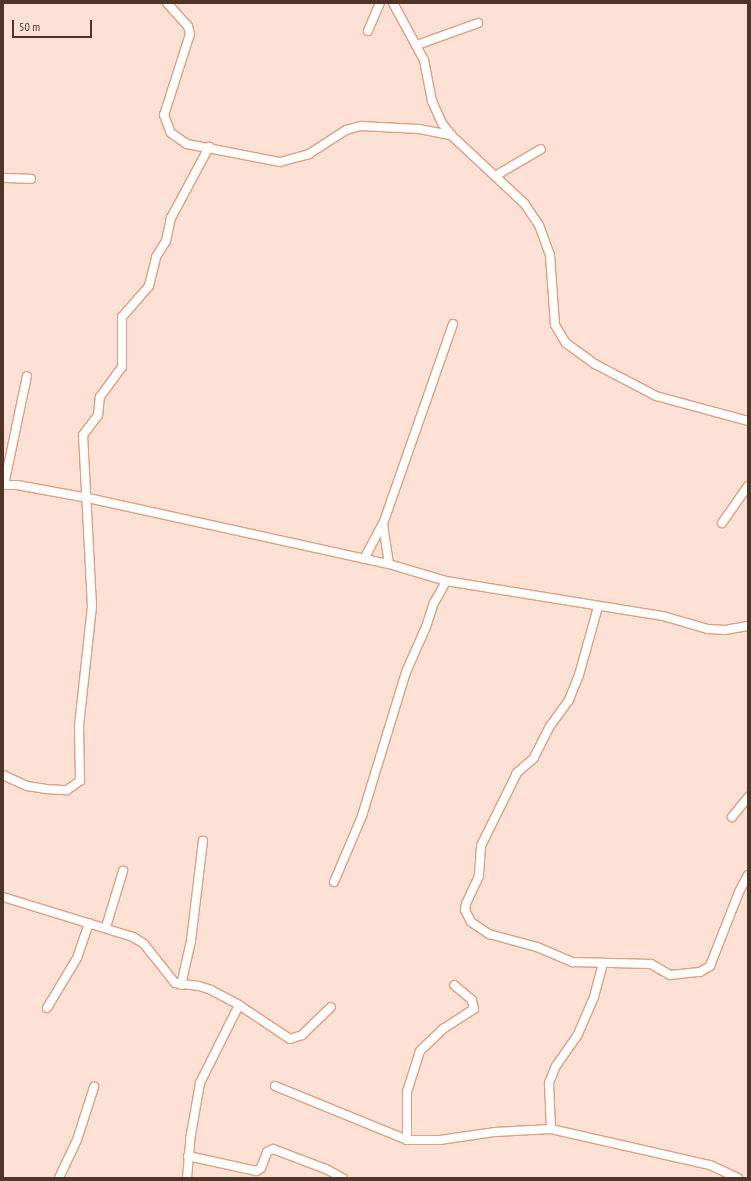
<!DOCTYPE html>
<style>
body{margin:0}
#map{position:relative;width:751px;height:1181px;overflow:hidden;background:#fde1d4;font-family:"PT Sans Narrow",sans-serif}
div>[style]{position:absolute}
.roads{filter:drop-shadow(1px 0 #e19f81) drop-shadow(-1px 0 #e19f81) drop-shadow(0 1px #e19f81) drop-shadow(0 -1px #e19f81)}
.street>*{height:8px;margin:-4px;padding:0 4px;transform-origin:4px;border-radius:4px;background:#fff}
span{translate:-50% -50%;white-space:nowrap;text-align:center;line-height:1.15;-webkit-text-stroke:3px #fde1d4;paint-order:stroke}
.frame{position:absolute;inset:0;border:4px solid #4f3427;pointer-events:none}
.scale{position:absolute;left:12px;top:20px;width:80px;height:18px;box-sizing:border-box;border:2px solid #4f3427;border-top:0;padding-left:5px;font-size:12px;line-height:14px;white-space:nowrap;color:#4f3427;-webkit-text-stroke:3px #fde1d4;paint-order:stroke}
</style>
<div id="map">
<div class="roads">
<div class="street">
<i style="left:167px;top:3px;width:31px;rotate:48deg"></i>
<i style="left:188px;top:26px;width:8px;rotate:76deg"></i>
<i style="left:190px;top:34px;width:85px;rotate:107.8deg"></i>
<i style="left:164px;top:115px;width:19px;rotate:69deg"></i>
<i style="left:171px;top:133px;width:19px;rotate:35deg"></i>
<i style="left:187px;top:144px;width:95px;rotate:11deg"></i>
<i style="left:280px;top:162px;width:30px;rotate:-15deg"></i>
<i style="left:309px;top:154px;width:44px;rotate:-33deg"></i>
<i style="left:346px;top:130px;width:16px;rotate:-15deg"></i>
<i style="left:361px;top:126px;width:58px;rotate:3deg"></i>
<i style="left:419px;top:129px;width:33px;rotate:11deg"></i>
<i style="left:393px;top:3px;width:65px;rotate:61.5deg"></i>
<i style="left:424px;top:60px;width:42px;rotate:79deg"></i>
<i style="left:432px;top:101px;width:24px;rotate:66deg"></i>
<i style="left:442px;top:123px;width:15px;rotate:53deg"></i>
<i style="left:451px;top:135px;width:100px;rotate:43deg"></i>
<i style="left:524px;top:203px;width:27px;rotate:56deg"></i>
<i style="left:539px;top:225px;width:32px;rotate:70deg"></i>
<i style="left:550px;top:255px;width:70px;rotate:85.9deg"></i>
<i style="left:555px;top:325px;width:21px;rotate:59deg"></i>
<i style="left:566px;top:343px;width:36px;rotate:36deg"></i>
<i style="left:595px;top:364px;width:69px;rotate:27.7deg"></i>
<i style="left:656px;top:396px;width:95px;rotate:15.2deg"></i>
<i style="left:368px;top:31px;width:30px;rotate:-67deg"></i>
<i style="left:417px;top:45px;width:65px;rotate:-19.8deg"></i>
<i style="left:495px;top:176px;width:53px;rotate:-30.4deg"></i>
<i style="left:3px;top:178px;width:28px;rotate:2deg"></i>
<i style="left:3px;top:485px;width:14px"></i>
<i style="left:17px;top:485px;width:72px;rotate:10.4deg"></i>
<i style="left:88px;top:498px;width:308px;rotate:12.4deg"></i>
<i style="left:389px;top:564px;width:59px;rotate:16.6deg"></i>
<i style="left:446px;top:581px;width:220px;rotate:9.2deg"></i>
<i style="left:663px;top:616px;width:47px;rotate:16.1deg"></i>
<i style="left:708px;top:629px;width:17px;rotate:3deg"></i>
<i style="left:725px;top:630px;width:23px;rotate:-10deg"></i>
<i style="left:4px;top:485px;width:111px;rotate:-78.1deg"></i>
<i style="left:722px;top:523px;width:45px;rotate:-54.9deg"></i>
<i style="left:383px;top:524px;width:40px;rotate:81.5deg"></i>
<i style="left:364px;top:559px;width:40px;rotate:-62deg"></i>
<i style="left:383px;top:524px;width:212px;rotate:-70.7deg"></i>
<i style="left:598px;top:607px;width:71px;rotate:105.6deg"></i>
<i style="left:579px;top:675px;width:27px;rotate:112deg"></i>
<i style="left:569px;top:700px;width:34px;rotate:126deg"></i>
<i style="left:549px;top:728px;width:34px;rotate:117deg"></i>
<i style="left:534px;top:758px;width:23px;rotate:139deg"></i>
<i style="left:517px;top:773px;width:81px;rotate:116.3deg"></i>
<i style="left:481px;top:846px;width:30px;rotate:94deg"></i>
<i style="left:479px;top:876px;width:31px;rotate:115deg"></i>
<i style="left:466px;top:904px;width:6px;rotate:99deg"></i>
<i style="left:465px;top:910px;width:13px;rotate:63deg"></i>
<i style="left:471px;top:922px;width:22px;rotate:34deg"></i>
<i style="left:489px;top:934px;width:50px;rotate:15.2deg"></i>
<i style="left:537px;top:947px;width:39px;rotate:23deg"></i>
<i style="left:573px;top:962px;width:78px;rotate:1.5deg"></i>
<i style="left:651px;top:964px;width:22px;rotate:30deg"></i>
<i style="left:670px;top:975px;width:30px;rotate:-6deg"></i>
<i style="left:700px;top:972px;width:12px;rotate:-31deg"></i>
<i style="left:710px;top:966px;width:79px;rotate:-68.6deg"></i>
<i style="left:739px;top:892px;width:19px;rotate:-62deg"></i>
<i style="left:3px;top:775px;width:26px;rotate:25deg"></i>
<i style="left:27px;top:786px;width:18px;rotate:9deg"></i>
<i style="left:45px;top:789px;width:22px;rotate:3deg"></i>
<i style="left:67px;top:790px;width:16px;rotate:-35deg"></i>
<i style="left:80px;top:781px;width:55px;rotate:-91deg"></i>
<i style="left:79px;top:726px;width:121px;rotate:-83.8deg"></i>
<i style="left:92px;top:606px;width:171px;rotate:-93deg"></i>
<i style="left:83px;top:435px;width:25px;rotate:-53deg"></i>
<i style="left:98px;top:415px;width:18px;rotate:-84deg"></i>
<i style="left:100px;top:397px;width:37px;rotate:-54deg"></i>
<i style="left:122px;top:367px;width:50px;rotate:-90deg"></i>
<i style="left:122px;top:317px;width:41px;rotate:-48.9deg"></i>
<i style="left:149px;top:286px;width:30px;rotate:-76deg"></i>
<i style="left:156px;top:257px;width:19px;rotate:-58deg"></i>
<i style="left:166px;top:241px;width:24px;rotate:-78deg"></i>
<i style="left:171px;top:218px;width:81px;rotate:-61.8deg"></i>
<i style="left:732px;top:817px;width:26px;rotate:-51deg"></i>
<i style="left:334px;top:882px;width:72px;rotate:-67deg"></i>
<i style="left:362px;top:816px;width:151px;rotate:-73deg"></i>
<i style="left:406px;top:672px;width:49px;rotate:-66deg"></i>
<i style="left:426px;top:627px;width:25px;rotate:-72deg"></i>
<i style="left:434px;top:603px;width:25px;rotate:-61deg"></i>
<i style="left:3px;top:897px;width:136px;rotate:17.1deg"></i>
<i style="left:133px;top:937px;width:13px;rotate:32deg"></i>
<i style="left:144px;top:944px;width:50px;rotate:51.5deg"></i>
<i style="left:175px;top:983px;width:24px;rotate:7deg"></i>
<i style="left:199px;top:986px;width:13px;rotate:18deg"></i>
<i style="left:211px;top:990px;width:32px;rotate:28deg"></i>
<i style="left:239px;top:1005px;width:61px;rotate:33.7deg"></i>
<i style="left:290px;top:1039px;width:13px;rotate:-18deg"></i>
<i style="left:302px;top:1035px;width:40px;rotate:-44deg"></i>
<i style="left:106px;top:927px;width:59px;rotate:-73.1deg"></i>
<i style="left:181px;top:985px;width:45px;rotate:-77.2deg"></i>
<i style="left:191px;top:941px;width:101px;rotate:-83.2deg"></i>
<i style="left:47px;top:1008px;width:58px;rotate:-59deg"></i>
<i style="left:77px;top:958px;width:37px;rotate:-71deg"></i>
<i style="left:275px;top:1086px;width:143px;rotate:22.2deg"></i>
<i style="left:407px;top:1140px;width:33px"></i>
<i style="left:440px;top:1140px;width:56px;rotate:-8.3deg"></i>
<i style="left:495px;top:1132px;width:56px;rotate:-3.1deg"></i>
<i style="left:551px;top:1129px;width:163px;rotate:12.8deg"></i>
<i style="left:710px;top:1165px;width:31px;rotate:25deg"></i>
<i style="left:551px;top:1129px;width:46px;rotate:-92.5deg"></i>
<i style="left:549px;top:1083px;width:18px;rotate:-68deg"></i>
<i style="left:556px;top:1066px;width:39px;rotate:-55deg"></i>
<i style="left:578px;top:1034px;width:40px;rotate:-66.6deg"></i>
<i style="left:594px;top:997px;width:34px;rotate:-75deg"></i>
<i style="left:407px;top:1140px;width:48px;rotate:-90deg"></i>
<i style="left:407px;top:1092px;width:43px;rotate:-72.4deg"></i>
<i style="left:420px;top:1051px;width:32px;rotate:-44deg"></i>
<i style="left:443px;top:1029px;width:37px;rotate:-33deg"></i>
<i style="left:474px;top:1009px;width:9px;rotate:-103deg"></i>
<i style="left:472px;top:1000px;width:23px;rotate:-140deg"></i>
<i style="left:188px;top:1156px;width:70px;rotate:12.4deg"></i>
<i style="left:256px;top:1171px;width:6px;rotate:-31deg"></i>
<i style="left:261px;top:1168px;width:17px;rotate:-69deg"></i>
<i style="left:267px;top:1152px;width:7px;rotate:-27deg"></i>
<i style="left:273px;top:1149px;width:57px;rotate:20.7deg"></i>
<i style="left:326px;top:1169px;width:19px;rotate:28deg"></i>
<i style="left:59px;top:1178px;width:42px;rotate:-64.7deg"></i>
<i style="left:77px;top:1140px;width:56px;rotate:-72.2deg"></i>
<i style="left:187px;top:1178px;width:38px;rotate:-85deg"></i>
<i style="left:190px;top:1140px;width:58px;rotate:-80deg"></i>
<i style="left:200px;top:1083px;width:87px;rotate:-63.4deg"></i>
</div>
</div>
<div class="frame"></div>
<div class="scale">50 m</div>
</div>
